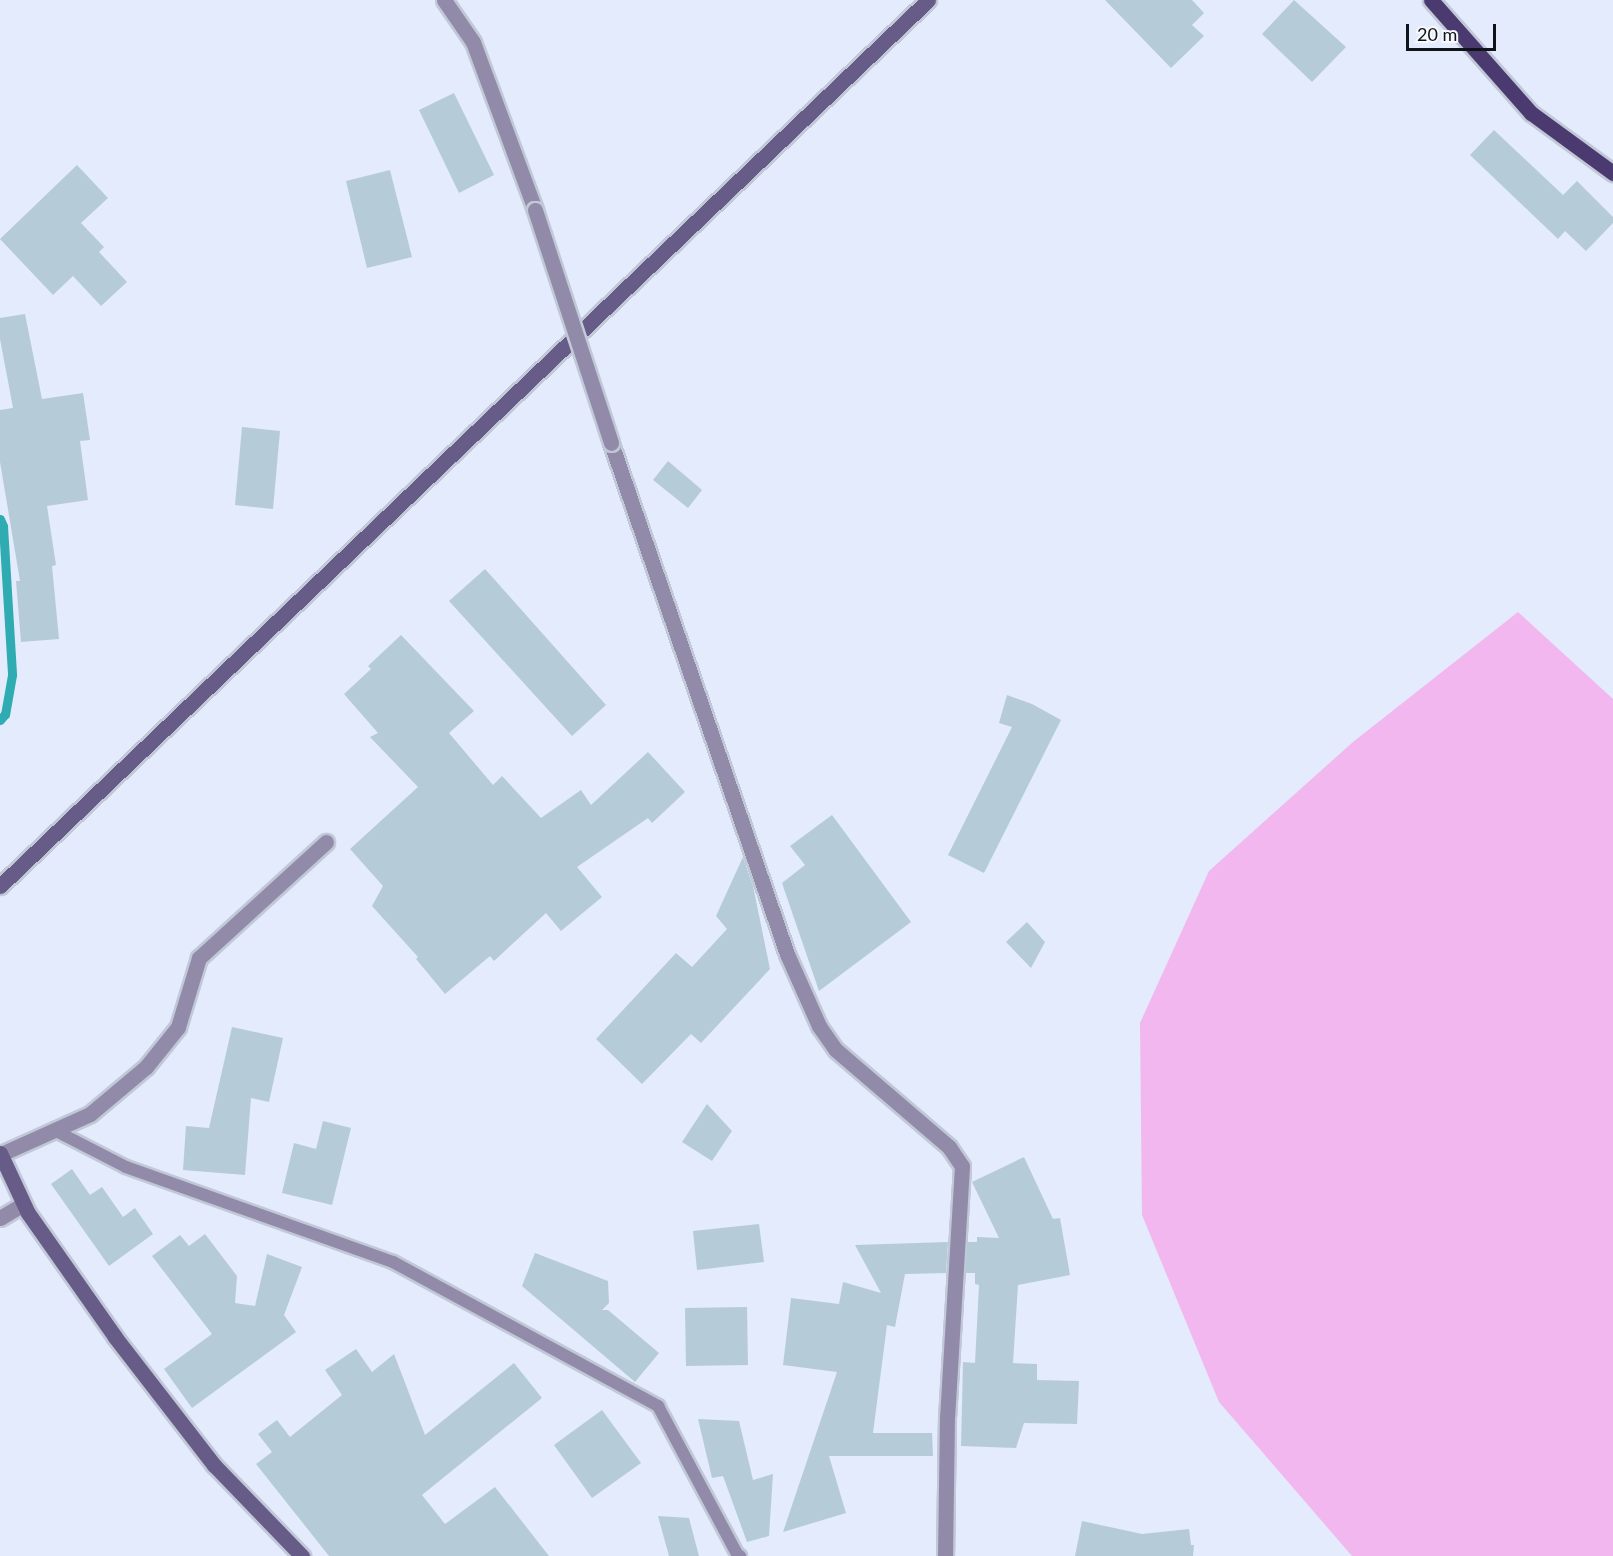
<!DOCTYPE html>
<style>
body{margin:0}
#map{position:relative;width:1613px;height:1556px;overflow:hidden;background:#e3ebfc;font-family:Lato,sans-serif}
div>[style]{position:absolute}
.green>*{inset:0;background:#f2b7ee}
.stream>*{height:9px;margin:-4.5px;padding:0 4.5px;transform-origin:4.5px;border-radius:4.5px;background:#2facb1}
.building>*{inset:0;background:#b5ccd8}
.roads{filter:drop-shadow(2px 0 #c1c8d8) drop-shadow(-2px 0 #c1c8d8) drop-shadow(0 2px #c1c8d8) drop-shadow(0 -2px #c1c8d8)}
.lane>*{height:12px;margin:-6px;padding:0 6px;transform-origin:6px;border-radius:6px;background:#918aa9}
.street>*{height:15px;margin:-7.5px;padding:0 7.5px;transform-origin:7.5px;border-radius:7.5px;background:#918aa9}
.secondary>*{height:15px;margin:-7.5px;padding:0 7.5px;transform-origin:7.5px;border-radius:7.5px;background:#675b88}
.primary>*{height:15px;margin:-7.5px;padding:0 7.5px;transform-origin:7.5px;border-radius:7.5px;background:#4a3a6f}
.bridges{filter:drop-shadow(2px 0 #c1c8d8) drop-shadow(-2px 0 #c1c8d8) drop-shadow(0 2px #c1c8d8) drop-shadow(0 -2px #c1c8d8)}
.street-bridge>*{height:15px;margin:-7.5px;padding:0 7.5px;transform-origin:7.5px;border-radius:7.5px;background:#918aa9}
span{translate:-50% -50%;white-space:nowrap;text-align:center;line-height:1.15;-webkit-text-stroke:5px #f6f8fc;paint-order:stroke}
.scale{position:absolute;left:1406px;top:24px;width:90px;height:27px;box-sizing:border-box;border:3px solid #0f131a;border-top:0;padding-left:8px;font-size:18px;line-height:21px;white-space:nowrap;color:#0f131a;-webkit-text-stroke:4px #f6f8fc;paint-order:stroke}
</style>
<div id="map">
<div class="green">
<i style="clip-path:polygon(1518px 612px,1613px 699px,1613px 1556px,1352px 1556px,1219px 1402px,1142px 1215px,1140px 1023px,1209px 871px,1353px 742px)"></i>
</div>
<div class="stream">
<i style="left:0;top:519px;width:8px;rotate:67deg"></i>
<i style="left:3px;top:526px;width:149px;rotate:86.5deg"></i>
<i style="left:12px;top:675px;width:40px;rotate:100deg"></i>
<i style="left:5px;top:714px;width:8px;rotate:130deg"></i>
</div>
<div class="building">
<i style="clip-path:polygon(1105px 0,1192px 0,1204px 13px,1192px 25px,1204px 36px,1171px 68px)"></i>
<i style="clip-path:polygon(1294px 0,1346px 47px,1312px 82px,1262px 34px)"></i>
<i style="clip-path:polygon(454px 93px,494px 175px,459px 193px,419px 110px)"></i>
<i style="clip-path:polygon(1494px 130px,1563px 195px,1577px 181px,1613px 217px,1613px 223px,1586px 251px,1565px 231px,1558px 239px,1470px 155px)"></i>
<i style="clip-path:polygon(77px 165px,108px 198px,81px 223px,104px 247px,99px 252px,127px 282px,101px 306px,73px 276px,53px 295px,0 239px)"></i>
<i style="clip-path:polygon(390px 170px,412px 257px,367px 268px,346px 181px)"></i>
<i style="clip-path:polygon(25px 314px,42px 399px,83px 393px,90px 440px,80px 441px,88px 500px,47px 506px,56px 565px,52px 566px,59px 639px,21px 642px,16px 581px,20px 581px,0 462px,0 410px,13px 408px,0 339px,0 318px)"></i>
<i style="clip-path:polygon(242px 427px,280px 431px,273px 509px,235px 505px)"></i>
<i style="clip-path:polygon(668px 461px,702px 490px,688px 508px,653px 480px)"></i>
<i style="clip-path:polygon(485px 569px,606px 705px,572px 736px,449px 601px)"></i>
<i style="clip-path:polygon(401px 635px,474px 711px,449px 733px,493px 785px,502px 776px,541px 818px,581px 790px,591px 805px,648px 752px,685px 792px,652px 823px,648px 818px,577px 867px,602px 897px,561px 931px,546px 913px,494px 961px,490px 956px,445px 994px,416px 959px,418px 957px,372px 906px,383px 886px,350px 849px,418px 787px,370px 737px,378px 733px,344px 694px,371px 669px,368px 666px)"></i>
<i style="clip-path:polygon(1007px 695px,1032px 704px,1061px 720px,984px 873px,948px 855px,1012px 727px,999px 723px)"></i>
<i style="clip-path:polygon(832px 815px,911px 922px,819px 991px,782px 883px,805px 865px,790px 846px)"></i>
<i style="clip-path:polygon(743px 857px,753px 886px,770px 969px,701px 1043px,691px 1034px,642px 1084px,596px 1039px,676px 953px,692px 967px,727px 929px,716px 916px)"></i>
<i style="clip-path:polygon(1027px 922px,1045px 942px,1031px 968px,1006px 942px)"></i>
<i style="clip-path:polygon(232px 1027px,283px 1038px,269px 1102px,251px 1098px,245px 1175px,183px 1170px,186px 1126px,209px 1128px)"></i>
<i style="clip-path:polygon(707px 1104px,732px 1131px,712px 1161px,682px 1142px)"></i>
<i style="clip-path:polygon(323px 1121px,351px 1128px,332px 1205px,282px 1193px,294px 1143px,316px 1149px)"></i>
<i style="clip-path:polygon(1024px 1157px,1053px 1219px,1060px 1218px,1070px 1275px,1018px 1285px,1013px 1363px,1037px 1364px,1037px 1380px,1079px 1381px,1077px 1424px,1024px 1423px,1016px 1448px,961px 1446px,963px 1362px,975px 1363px,979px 1285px,975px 1284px,975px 1273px,965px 1273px,967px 1242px,977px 1242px,977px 1237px,999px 1238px,972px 1182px)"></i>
<i style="clip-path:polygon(72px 1169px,90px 1195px,102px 1187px,123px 1217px,135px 1208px,153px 1234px,109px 1266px,51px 1184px)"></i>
<i style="clip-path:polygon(759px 1224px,764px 1262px,697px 1270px,693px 1231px)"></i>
<i style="clip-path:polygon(205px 1234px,237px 1276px,235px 1303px,255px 1306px,267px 1254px,302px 1267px,284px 1315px,296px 1332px,192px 1408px,164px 1369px,212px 1334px,152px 1256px,180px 1235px,189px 1246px)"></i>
<i style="clip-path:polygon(948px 1242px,946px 1273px,905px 1274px,895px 1327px,887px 1325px,873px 1433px,932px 1433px,933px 1456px,829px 1456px,846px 1513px,783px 1532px,837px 1372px,783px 1365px,791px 1298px,839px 1304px,843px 1282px,881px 1293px,855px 1245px)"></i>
<i style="clip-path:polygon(535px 1253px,608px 1281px,609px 1303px,602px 1310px,608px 1310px,659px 1353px,635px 1382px,522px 1286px)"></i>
<i style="clip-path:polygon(747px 1307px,748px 1365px,686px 1366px,685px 1308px)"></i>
<i style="clip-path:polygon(356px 1349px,372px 1372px,394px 1354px,425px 1435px,514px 1363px,542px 1398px,422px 1495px,445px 1524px,495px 1487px,549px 1556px,329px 1556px,256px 1464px,272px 1452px,258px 1434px,277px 1420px,290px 1437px,342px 1395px,325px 1370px)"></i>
<i style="clip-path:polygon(602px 1410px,641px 1463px,592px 1498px,554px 1445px)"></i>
<i style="clip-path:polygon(698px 1419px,739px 1421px,753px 1480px,773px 1474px,769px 1536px,747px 1542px,723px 1476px,712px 1478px)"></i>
<i style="clip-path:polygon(658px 1516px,689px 1518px,699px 1556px,669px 1556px)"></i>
<i style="clip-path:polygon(1082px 1521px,1142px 1534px,1189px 1529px,1191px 1545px,1194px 1545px,1193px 1556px,1075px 1556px)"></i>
</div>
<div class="roads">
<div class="lane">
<i style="left:54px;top:1130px;width:81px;rotate:27.2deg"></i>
<i style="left:126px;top:1167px;width:283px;rotate:19.6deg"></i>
<i style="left:393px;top:1262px;width:302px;rotate:28.5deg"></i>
<i style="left:658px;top:1406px;width:168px;rotate:61.9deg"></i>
<i style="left:737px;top:1554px;width:4px;rotate:34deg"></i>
</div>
<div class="street">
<i style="left:444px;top:0;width:51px;rotate:55.4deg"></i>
<i style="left:473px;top:42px;width:179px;rotate:69.7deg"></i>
<i style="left:611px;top:443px;width:540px;rotate:71deg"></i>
<i style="left:787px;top:954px;width:79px;rotate:66deg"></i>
<i style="left:819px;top:1026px;width:29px;rotate:55deg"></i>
<i style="left:836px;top:1050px;width:149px;rotate:40.6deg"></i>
<i style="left:949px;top:1147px;width:23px;rotate:56deg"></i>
<i style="left:962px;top:1166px;width:250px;rotate:93.4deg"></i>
<i style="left:947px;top:1416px;width:140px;rotate:90.8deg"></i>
<i style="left:1px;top:1154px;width:98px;rotate:-24.2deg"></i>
<i style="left:90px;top:1114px;width:73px;rotate:-40deg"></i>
<i style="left:146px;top:1067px;width:51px;rotate:-51.3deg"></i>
<i style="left:178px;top:1027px;width:72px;rotate:-73.1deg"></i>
<i style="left:199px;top:958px;width:172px;rotate:-42.4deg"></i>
<i style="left:0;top:1218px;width:27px;rotate:-31deg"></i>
</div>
<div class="secondary">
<i style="left:0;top:886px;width:1283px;rotate:-43.67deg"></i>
<i style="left:0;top:1153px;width:66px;rotate:65deg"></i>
<i style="left:28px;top:1213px;width:151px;rotate:54.9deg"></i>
<i style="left:115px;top:1337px;width:162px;rotate:52.3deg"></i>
<i style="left:214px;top:1465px;width:127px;rotate:46deg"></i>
</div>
<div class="primary">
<i style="left:1431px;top:0;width:151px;rotate:48.5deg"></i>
<i style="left:1531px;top:113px;width:102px;rotate:36.2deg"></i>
</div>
</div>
<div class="bridges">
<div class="street-bridge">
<i style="left:535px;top:210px;width:245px;rotate:71.9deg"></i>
</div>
</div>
<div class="scale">20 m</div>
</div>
